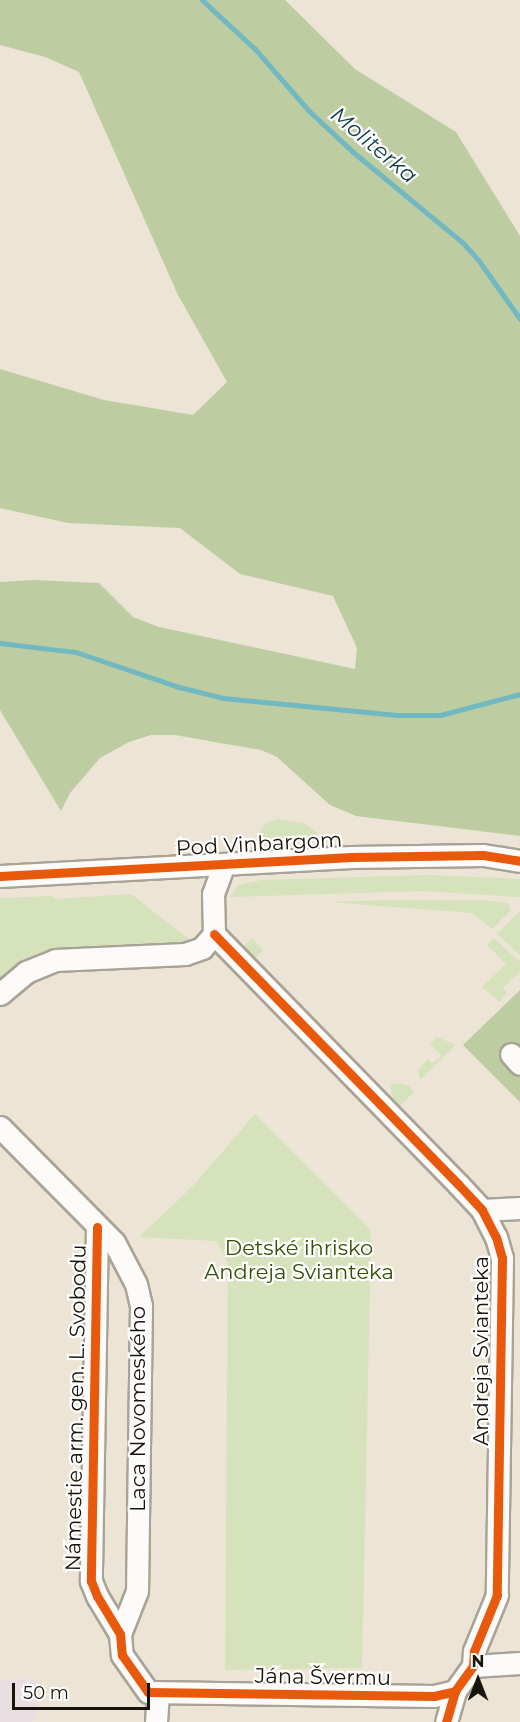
<!DOCTYPE html>
<meta charset="utf-8">
<style>
body{margin:0}
#map{position:relative;width:520px;height:1722px;overflow:hidden;background:#ece4d5;font-family:Montserrat,sans-serif}
div>[style]{position:absolute}
.education>*{inset:0;background:#e9dee2}
.green>*{inset:0;background:#d5e2bb}
.forest>*{inset:0;background:#becca1}
.stream>*{height:5px;margin:-2.5px;padding:0 2.5px;transform-origin:2.5px;border-radius:2.5px;background:#71b8c1}
.roads{filter:drop-shadow(2px 0 #a9a397) drop-shadow(-2px 0 #a9a397) drop-shadow(0 2px #a9a397) drop-shadow(0 -2px #a9a397)}
.minor>*{height:21px;margin:-10.5px;padding:0 10.5px;transform-origin:10.5px;border-radius:10.5px;background:#fcfbf9}
.cycleway>*{height:9px;margin:-4.5px;padding:0 4.5px;transform-origin:4.5px;border-radius:4.5px;background:#e8590c}
span{translate:-50% -50%;white-space:nowrap;text-align:center;line-height:1.15;-webkit-text-stroke:4.5px #fff;paint-order:stroke}
.street-label{font-size:21px;color:#19140a}
.park-label{font-size:21px;color:#324f03}
.water-label{font-size:22px;color:#103f48;font-style:italic}
.north{position:absolute;left:448px;top:1650px;width:60px;height:60px;-webkit-text-stroke:4px #fff;paint-order:stroke;rotate:0deg;font-size:16px;font-weight:700;line-height:24px;text-align:center;color:#19140a}
.north::after{content:'';display:block;margin:auto;width:21px;height:27px;background:#19140a;clip-path:polygon(50% 0,100% 100%,50% 72%,0 100%)}
.scale{position:absolute;left:12px;top:1683px;width:138px;height:27px;box-sizing:border-box;border:3px solid #19140a;border-top:0;padding-left:8px;font-size:18px;line-height:21px;white-space:nowrap;color:#19140a;-webkit-text-stroke:4px #fff;paint-order:stroke}
</style>
<div id="map">
<div class="education">
<i style="clip-path:polygon(37px 1679px,38px 1715px,31px 1722px,0 1722px,0 1680px)"></i>
</div>
<div class="green">
<i style="clip-path:polygon(278px 819px,303px 823px,314px 830px,322px 841px,261px 844px,259px 837px,262px 828px,266px 823px)"></i>
<i style="clip-path:polygon(430px 875px,520px 879px,520px 897px,424px 891px,230px 897px,238px 885px,262px 880px)"></i>
<i style="clip-path:polygon(131px 894px,189px 939px,182px 944px,46px 952px,31px 958px,0 981px,0 898px,52px 896px,56px 899px)"></i>
<i style="clip-path:polygon(387px 900px,482px 900px,508px 903px,511px 910px,492px 929px,472px 913px,329px 902px)"></i>
<i style="clip-path:polygon(520px 911px,520px 955px,497px 934px)"></i>
<i style="clip-path:polygon(252px 938px,263px 950px,254px 960px,242px 947px)"></i>
<i style="clip-path:polygon(494px 938px,520px 962px,520px 972px,503px 988px,507px 993px,500px 1002px,482px 987px,506px 964px,487px 945px)"></i>
<i style="clip-path:polygon(437px 1037px,456px 1045px,420px 1080px,418px 1070px,428px 1059px,432px 1064px,441px 1056px,430px 1043px)"></i>
<i style="clip-path:polygon(397px 1083px,409px 1086px,414px 1092px,400px 1106px,393px 1100px,391px 1093px,391px 1085px)"></i>
<i style="clip-path:polygon(255px 1114px,369px 1228px,371px 1236px,362px 1668px,225px 1670px,228px 1263px,217px 1241px,139px 1237px,192px 1187px)"></i>
</div>
<div class="forest">
<i style="clip-path:polygon(0 0,285px 0,355px 69px,456px 132px,520px 236px,520px 836px,356px 816px,330px 805px,277px 757px,261px 750px,175px 735px,151px 735px,129px 742px,100px 758px,70px 793px,61px 811px,0 710px,0 582px,34px 580px,99px 583px,133px 617px,159px 627px,355px 669px,357px 648px,333px 596px,240px 574px,180px 528px,68px 523px,0 508px,0 369px,104px 400px,193px 415px,227px 382px,178px 295px,79px 72px,45px 57px,0 45px)"></i>
<i style="clip-path:polygon(520px 990px,520px 1102px,463px 1045px)"></i>
</div>
<div class="stream">
<i style="left:202px;top:0;width:72px;rotate:42.8deg"></i>
<i style="left:255px;top:49px;width:82px;rotate:48.9deg"></i>
<i style="left:309px;top:111px;width:60px;rotate:43deg"></i>
<i style="left:353px;top:152px;width:143px;rotate:39.6deg"></i>
<i style="left:463px;top:243px;width:24px;rotate:48deg"></i>
<i style="left:479px;top:261px;width:71px;rotate:54.7deg"></i>
<i style="left:0;top:643px;width:77px;rotate:6.8deg"></i>
<i style="left:76px;top:652px;width:109px;rotate:18.8deg"></i>
<i style="left:179px;top:687px;width:45px;rotate:14deg"></i>
<i style="left:223px;top:698px;width:175px;rotate:5.6deg"></i>
<i style="left:397px;top:715px;width:43px"></i>
<i style="left:440px;top:715px;width:83px;rotate:-14.7deg"></i>
</div>
<div class="roads">
<div class="minor">
<i style="left:0;top:876px;width:352px;rotate:-3.1deg"></i>
<i style="left:351px;top:857px;width:132px;rotate:-0.9deg"></i>
<i style="left:483px;top:855px;width:37px;rotate:9deg"></i>
<i style="left:214px;top:934px;width:349px;rotate:45.7deg"></i>
<i style="left:458px;top:1184px;width:35px;rotate:47deg"></i>
<i style="left:482px;top:1210px;width:30px;rotate:63deg"></i>
<i style="left:496px;top:1237px;width:22px;rotate:74deg"></i>
<i style="left:502px;top:1258px;width:337px;rotate:90.9deg"></i>
<i style="left:497px;top:1595px;width:61px;rotate:112.3deg"></i>
<i style="left:474px;top:1651px;width:15px;rotate:94deg"></i>
<i style="left:473px;top:1666px;width:31px;rotate:126deg"></i>
<i style="left:455px;top:1691px;width:32px;rotate:106deg"></i>
<i style="left:214px;top:934px;width:40px;rotate:-91.4deg"></i>
<i style="left:213px;top:894px;width:32px;rotate:-70deg"></i>
<i style="left:0;top:994px;width:34px;rotate:-40deg"></i>
<i style="left:26px;top:972px;width:31px;rotate:-22deg"></i>
<i style="left:55px;top:960px;width:130px;rotate:-2.6deg"></i>
<i style="left:185px;top:954px;width:18px;rotate:-19deg"></i>
<i style="left:202px;top:948px;width:18px;rotate:-49deg"></i>
<i style="left:511px;top:1054px;width:13px;rotate:48deg"></i>
<i style="left:0;top:1127px;width:162px;rotate:45.3deg"></i>
<i style="left:114px;top:1242px;width:47px;rotate:62.4deg"></i>
<i style="left:136px;top:1284px;width:23px;rotate:77deg"></i>
<i style="left:141px;top:1306px;width:285px;rotate:90.8deg"></i>
<i style="left:137px;top:1591px;width:46px;rotate:111.6deg"></i>
<i style="left:482px;top:1210px;width:38px;rotate:-3deg"></i>
<i style="left:97px;top:1227px;width:354px;rotate:91deg"></i>
<i style="left:91px;top:1581px;width:16px;rotate:68deg"></i>
<i style="left:97px;top:1596px;width:44px;rotate:58.8deg"></i>
<i style="left:120px;top:1634px;width:21px;rotate:85deg"></i>
<i style="left:122px;top:1655px;width:45px;rotate:54.9deg"></i>
<i style="left:148px;top:1692px;width:286px;rotate:0.8deg"></i>
<i style="left:434px;top:1696px;width:22px;rotate:-13deg"></i>
<i style="left:473px;top:1666px;width:47px;rotate:-3.7deg"></i>
<i style="left:156px;top:1722px;width:30px;rotate:-86deg"></i>
</div>
</div>
<div class="cycleway">
<i style="left:0;top:876px;width:352px;rotate:-3.1deg"></i>
<i style="left:351px;top:857px;width:132px;rotate:-0.9deg"></i>
<i style="left:483px;top:855px;width:37px;rotate:9deg"></i>
<i style="left:214px;top:934px;width:349px;rotate:45.7deg"></i>
<i style="left:458px;top:1184px;width:35px;rotate:47deg"></i>
<i style="left:482px;top:1210px;width:30px;rotate:63deg"></i>
<i style="left:496px;top:1237px;width:22px;rotate:74deg"></i>
<i style="left:502px;top:1258px;width:337px;rotate:90.9deg"></i>
<i style="left:497px;top:1595px;width:61px;rotate:112.3deg"></i>
<i style="left:474px;top:1651px;width:15px;rotate:94deg"></i>
<i style="left:473px;top:1666px;width:31px;rotate:126deg"></i>
<i style="left:455px;top:1691px;width:32px;rotate:106deg"></i>
<i style="left:97px;top:1227px;width:354px;rotate:91deg"></i>
<i style="left:91px;top:1581px;width:16px;rotate:68deg"></i>
<i style="left:97px;top:1596px;width:44px;rotate:58.8deg"></i>
<i style="left:120px;top:1634px;width:21px;rotate:85deg"></i>
<i style="left:122px;top:1655px;width:45px;rotate:54.9deg"></i>
<i style="left:148px;top:1692px;width:286px;rotate:0.8deg"></i>
<i style="left:434px;top:1696px;width:22px;rotate:-13deg"></i>
</div>
<div class="street-label">
<span style="left:259px;top:844px;rotate:-3deg">Pod Vinbargom</span>
<span style="left:481px;top:1351px;rotate:-90deg">Andreja Svianteka</span>
<span style="left:76px;top:1408px;rotate:-89deg">Námestie arm. gen. L. Svobodu</span>
<span style="left:138px;top:1409px;rotate:-90deg">Laca Novomeského</span>
<span style="left:323px;top:1677px;rotate:1deg">Jána Švermu</span>
</div>
<div class="park-label">
<span style="left:299px;top:1260px">Detské ihrisko<br>Andreja Svianteka</span>
</div>
<div class="water-label">
<span style="left:374px;top:145px;rotate:40deg">Moliterka</span>
</div>
<div class="north">N</div>
<div class="scale">50 m</div>
</div>
